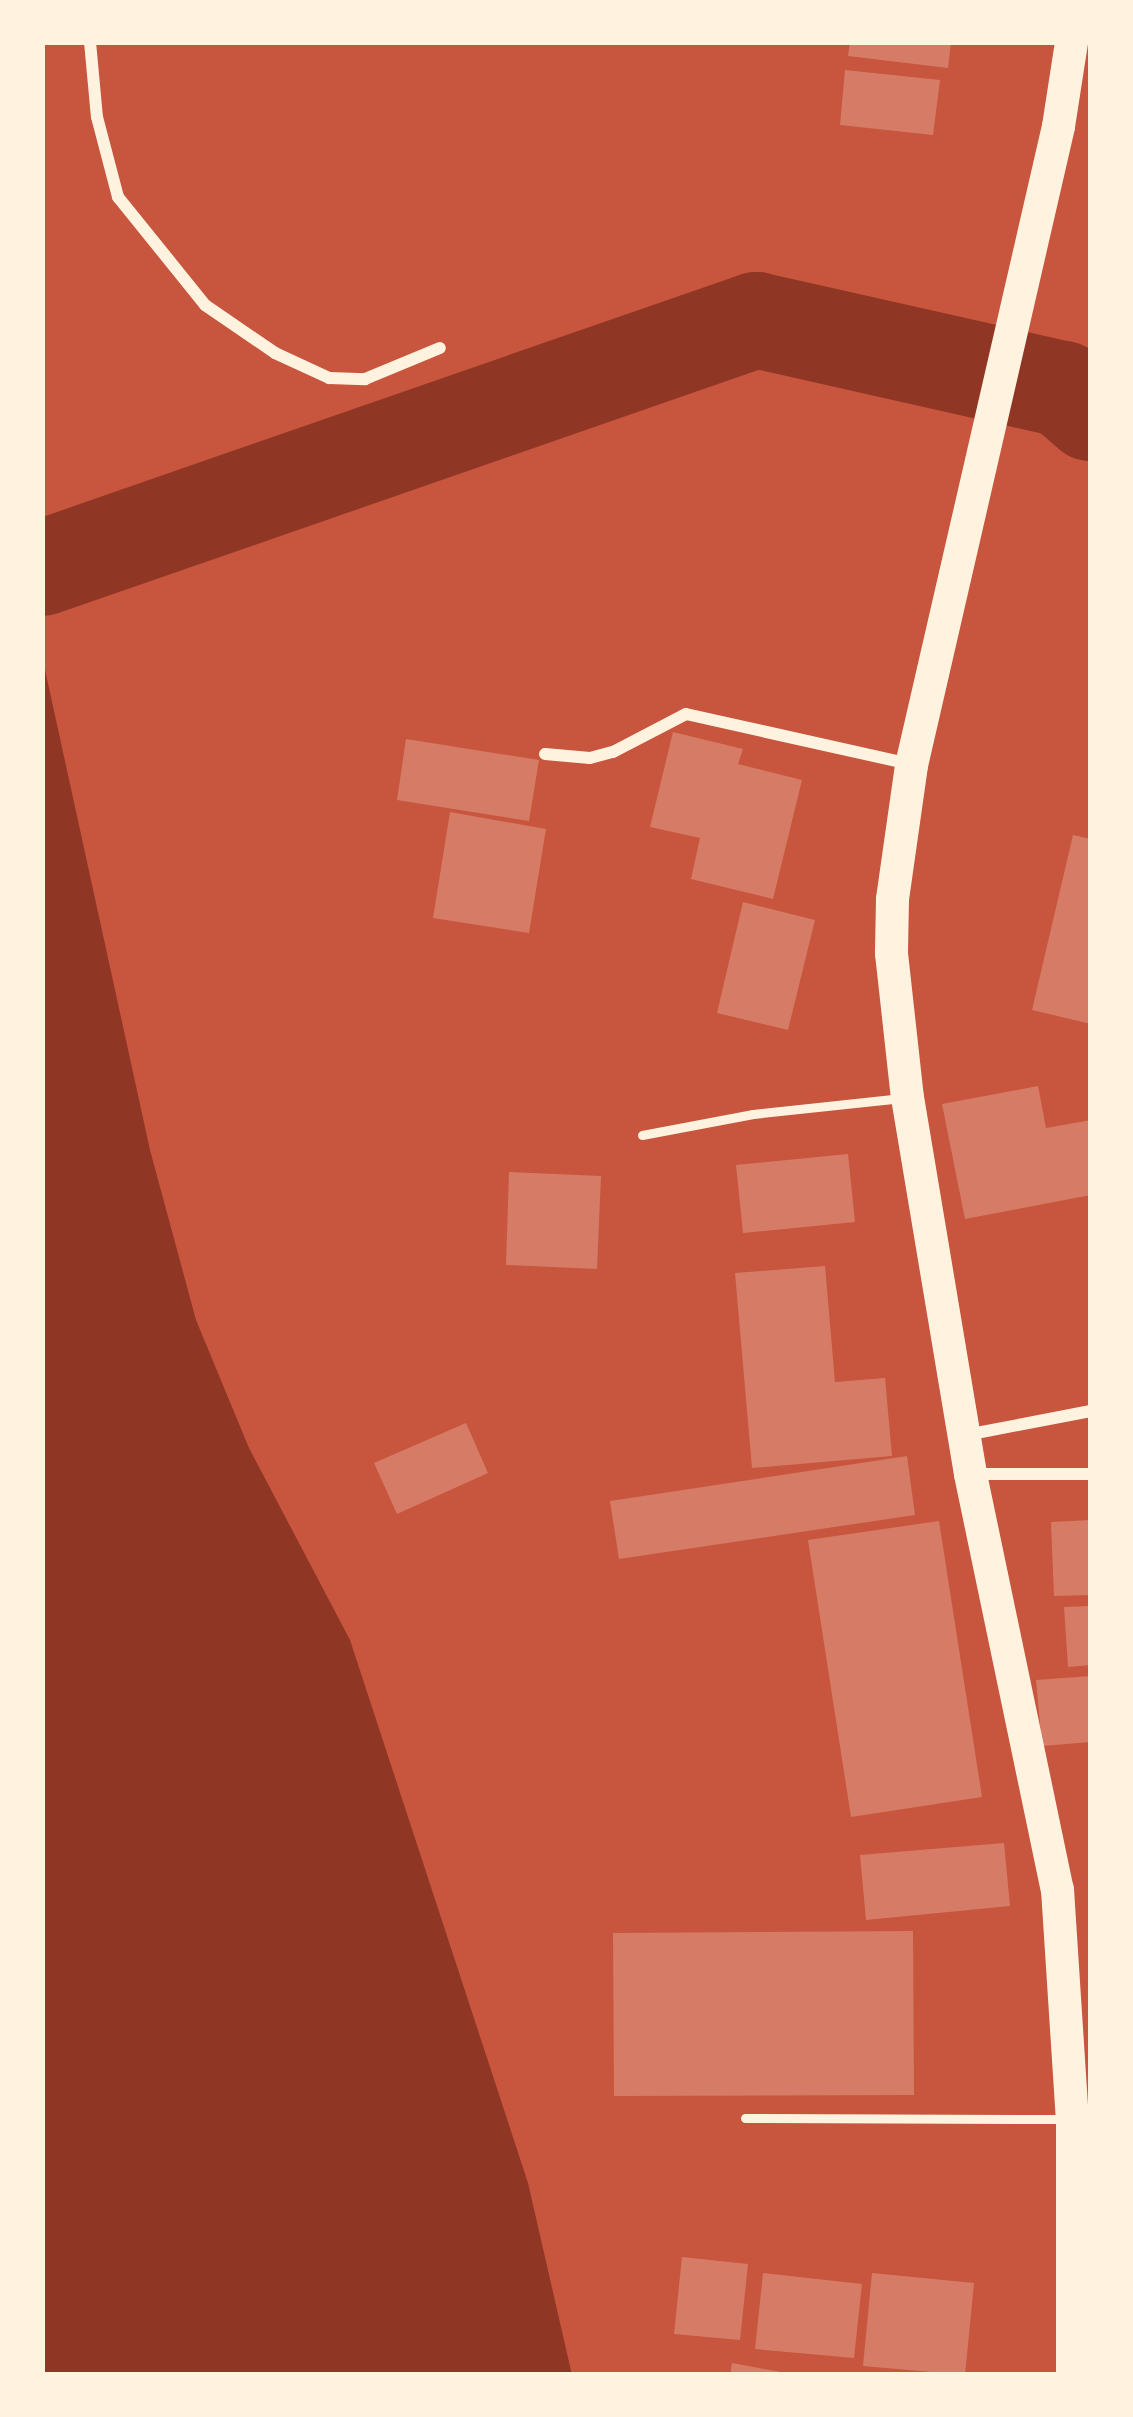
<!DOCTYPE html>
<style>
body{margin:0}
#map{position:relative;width:1133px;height:2417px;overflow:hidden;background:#c8553d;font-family:"IBM Plex Serif",serif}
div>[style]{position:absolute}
.water>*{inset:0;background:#8f3625}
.river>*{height:96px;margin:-48px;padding:0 48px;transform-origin:48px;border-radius:48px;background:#8f3625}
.building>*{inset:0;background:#d67c66}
.service>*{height:9px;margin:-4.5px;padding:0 4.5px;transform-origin:4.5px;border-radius:4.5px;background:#fff3e0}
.minor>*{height:12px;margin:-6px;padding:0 6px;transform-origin:6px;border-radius:6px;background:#fff3e0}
.trunk>*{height:33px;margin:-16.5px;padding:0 16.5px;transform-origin:16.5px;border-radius:16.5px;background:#fff3e0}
span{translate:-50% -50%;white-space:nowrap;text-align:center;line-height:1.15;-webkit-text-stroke:10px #fff3e0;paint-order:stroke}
.frame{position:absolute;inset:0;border:45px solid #fff3e0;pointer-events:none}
</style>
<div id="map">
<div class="water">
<i style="clip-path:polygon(42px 656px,150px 1150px,196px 1320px,249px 1448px,350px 1640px,528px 2183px,572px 2375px,42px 2375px)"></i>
</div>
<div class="river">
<i style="left:42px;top:568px;width:756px;rotate:-19.15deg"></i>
<i style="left:756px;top:320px;width:315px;rotate:12.7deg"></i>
<i style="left:1063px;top:389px;width:37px;rotate:41deg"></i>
</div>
<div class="building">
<i style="clip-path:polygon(850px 42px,951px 42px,948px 68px,848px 56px)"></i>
<i style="clip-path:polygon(845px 70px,940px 80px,933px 135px,840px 125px)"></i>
<i style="clip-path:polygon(673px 732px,743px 749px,738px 764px,802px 780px,773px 899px,691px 879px,700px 838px,650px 827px)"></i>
<i style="clip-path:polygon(406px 739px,539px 760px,529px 821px,397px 800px)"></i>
<i style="clip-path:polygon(450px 812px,546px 829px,529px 933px,433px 918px)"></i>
<i style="clip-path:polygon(1073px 835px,1091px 839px,1091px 1024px,1032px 1010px)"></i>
<i style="clip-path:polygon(743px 902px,815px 920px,788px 1030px,717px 1013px)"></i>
<i style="clip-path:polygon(1038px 1086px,1046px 1128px,1091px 1120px,1091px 1195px,965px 1219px,942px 1104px)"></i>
<i style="clip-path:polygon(848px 1154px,855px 1222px,743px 1233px,736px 1165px)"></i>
<i style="clip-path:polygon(509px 1172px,601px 1176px,597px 1269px,506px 1265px)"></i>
<i style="clip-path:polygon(825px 1266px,835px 1382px,885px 1378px,892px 1456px,752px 1468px,735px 1273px)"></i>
<i style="clip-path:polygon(466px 1423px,488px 1473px,397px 1514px,374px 1463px)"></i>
<i style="clip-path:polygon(907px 1456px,915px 1515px,619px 1559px,610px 1501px)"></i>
<i style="clip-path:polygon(1091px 1520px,1091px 1595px,1054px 1596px,1051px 1522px)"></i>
<i style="clip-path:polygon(939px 1521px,982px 1797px,851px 1817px,808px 1540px)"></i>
<i style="clip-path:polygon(1091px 1606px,1091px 1665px,1068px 1667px,1064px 1607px)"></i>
<i style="clip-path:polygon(1091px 1676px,1091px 1742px,1042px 1746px,1036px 1680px)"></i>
<i style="clip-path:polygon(1004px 1843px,1010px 1906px,866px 1920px,860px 1855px)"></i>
<i style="clip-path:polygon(913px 1931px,914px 2095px,614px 2096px,613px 1933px)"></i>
<i style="clip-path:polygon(682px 2257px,748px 2264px,740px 2340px,674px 2334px)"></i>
<i style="clip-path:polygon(763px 2273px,862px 2284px,854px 2358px,755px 2349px)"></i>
<i style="clip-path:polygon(872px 2273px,974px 2283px,965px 2375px,863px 2366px)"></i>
<i style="clip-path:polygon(732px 2363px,786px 2373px,786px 2375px,730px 2375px)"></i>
</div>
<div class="service">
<i style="left:642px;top:1135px;width:113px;rotate:-10.7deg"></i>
<i style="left:753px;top:1114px;width:150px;rotate:-6.1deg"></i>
<i style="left:745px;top:2118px;width:321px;rotate:0.2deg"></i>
</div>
<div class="minor">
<i style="left:90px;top:42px;width:75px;rotate:84.7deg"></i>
<i style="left:97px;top:117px;width:83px;rotate:75.3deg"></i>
<i style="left:118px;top:197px;width:139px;rotate:51.1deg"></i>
<i style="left:205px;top:305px;width:85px;rotate:34.4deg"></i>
<i style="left:275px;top:353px;width:60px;rotate:24.8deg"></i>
<i style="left:329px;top:378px;width:36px;rotate:2deg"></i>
<i style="left:365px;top:379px;width:81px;rotate:-22.5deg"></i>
<i style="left:545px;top:754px;width:45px;rotate:5.1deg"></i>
<i style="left:590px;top:758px;width:24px;rotate:-15deg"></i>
<i style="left:613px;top:752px;width:82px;rotate:-27.5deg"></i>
<i style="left:686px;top:714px;width:230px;rotate:12.6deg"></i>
<i style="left:966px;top:1435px;width:127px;rotate:-10.9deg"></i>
<i style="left:971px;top:1474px;width:120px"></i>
</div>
<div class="trunk">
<i style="left:1071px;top:42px;width:85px;rotate:98.8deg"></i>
<i style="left:1058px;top:126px;width:656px;rotate:102.96deg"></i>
<i style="left:911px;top:765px;width:135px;rotate:98.1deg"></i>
<i style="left:892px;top:899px;width:54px;rotate:91.1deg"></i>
<i style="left:891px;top:953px;width:145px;rotate:83.7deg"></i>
<i style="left:907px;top:1097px;width:382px;rotate:80.5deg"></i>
<i style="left:970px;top:1474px;width:424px;rotate:78.2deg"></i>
<i style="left:1057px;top:1889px;width:230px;rotate:86.3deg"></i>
<i style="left:1072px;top:2119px;width:256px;rotate:90deg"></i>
</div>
<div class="frame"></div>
</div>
